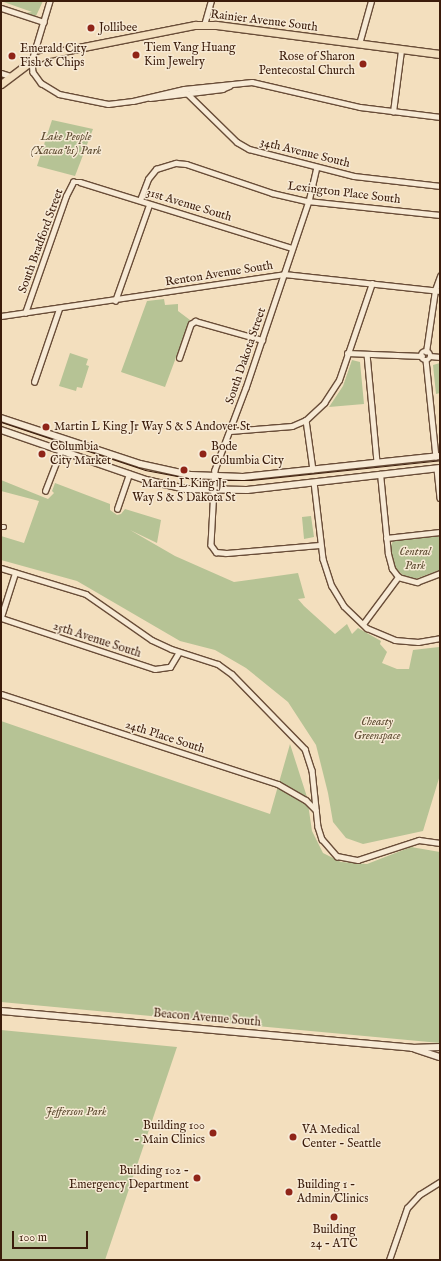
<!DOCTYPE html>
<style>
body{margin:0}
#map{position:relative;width:441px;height:1261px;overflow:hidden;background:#f3dfbe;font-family:"IM FELL English",serif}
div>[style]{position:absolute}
.green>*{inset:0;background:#b6c395}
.roads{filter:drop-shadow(1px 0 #694d38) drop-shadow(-1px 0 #694d38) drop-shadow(0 1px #694d38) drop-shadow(0 -1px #694d38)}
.minor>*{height:4.5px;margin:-2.25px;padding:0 2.25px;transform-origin:2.25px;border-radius:2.25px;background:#f7ead5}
.minor>.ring{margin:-2.25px;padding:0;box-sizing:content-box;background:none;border:4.5px solid #f7ead5;border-radius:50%}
.secondary>*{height:6px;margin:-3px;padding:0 3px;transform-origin:3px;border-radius:3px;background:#f7ead5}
.primary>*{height:7px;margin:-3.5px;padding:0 3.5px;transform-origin:3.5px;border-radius:3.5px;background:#f3dfbe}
.tram>*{height:1px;margin:-0.5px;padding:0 0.5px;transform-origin:0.5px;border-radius:0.5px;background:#3b1c0b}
.dots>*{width:11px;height:11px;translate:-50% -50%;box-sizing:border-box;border:2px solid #f7ead5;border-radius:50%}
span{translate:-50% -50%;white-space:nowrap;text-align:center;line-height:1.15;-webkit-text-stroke:3px #f7ead5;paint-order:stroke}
.street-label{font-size:12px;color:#3b1c0b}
.poi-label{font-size:12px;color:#3b1c0b}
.left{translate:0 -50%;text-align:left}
.right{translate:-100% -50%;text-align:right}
.park-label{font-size:12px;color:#604e34;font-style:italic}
.frame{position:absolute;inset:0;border:2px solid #3b1c0b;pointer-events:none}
.scale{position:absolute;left:12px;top:1231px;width:76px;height:18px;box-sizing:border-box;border:2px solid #3b1c0b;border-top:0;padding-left:5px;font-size:12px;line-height:14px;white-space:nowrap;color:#3b1c0b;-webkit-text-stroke:3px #f7ead5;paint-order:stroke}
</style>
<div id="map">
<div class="green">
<i style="clip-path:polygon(1px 1px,43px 1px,36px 16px,25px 13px,32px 12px)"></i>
<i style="clip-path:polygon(52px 120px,93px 129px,75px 176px,37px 166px)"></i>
<i style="clip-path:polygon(164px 299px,165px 305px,178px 304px,178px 311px,190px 320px,165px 387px,121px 372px,147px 301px)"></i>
<i style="clip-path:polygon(70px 353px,88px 359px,86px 365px,89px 366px,82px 388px,77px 387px,76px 391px,59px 386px)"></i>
<i style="clip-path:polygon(352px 360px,360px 362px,364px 404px,329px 407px,343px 386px)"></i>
<i style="clip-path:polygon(440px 363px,440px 393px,436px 394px,433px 365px)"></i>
<i style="clip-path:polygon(1px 480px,48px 499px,54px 493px,52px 491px,55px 483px,110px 504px,110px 510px,117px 515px,121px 514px,125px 509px,161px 520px,157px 543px,130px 530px,175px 556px,234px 582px,298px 573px,305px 598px,298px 599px,304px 606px,335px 634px,347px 624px,352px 634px,358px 628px,381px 641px,380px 644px,387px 652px,382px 663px,397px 669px,409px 669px,413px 650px,439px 647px,440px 775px,423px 831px,363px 844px,346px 838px,333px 822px,328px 793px,316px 745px,288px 702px,246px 668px,215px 650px,180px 641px,77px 581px,1px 560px,1px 536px,24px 543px,39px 501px,1px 491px)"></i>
<i style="clip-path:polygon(311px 516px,314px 537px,304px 539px,302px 517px)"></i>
<i style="clip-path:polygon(440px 536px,440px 570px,415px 579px,404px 576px,394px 567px,390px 548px,393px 541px)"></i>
<i style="clip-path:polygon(1px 721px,270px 814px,290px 744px,307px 797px,312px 831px,323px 853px,341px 862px,367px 864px,411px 847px,440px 852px,440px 1043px,1px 1002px)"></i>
<i style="clip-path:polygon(1px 1030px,177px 1047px,105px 1260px,1px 1260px)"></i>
</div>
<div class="roads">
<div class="minor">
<i style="left:50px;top:1px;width:63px;rotate:106.7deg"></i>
<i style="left:32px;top:61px;width:11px;rotate:85deg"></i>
<i style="left:33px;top:72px;width:14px;rotate:54deg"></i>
<i style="left:41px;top:83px;width:21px;rotate:31deg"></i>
<i style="left:59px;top:94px;width:50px;rotate:11.5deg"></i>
<i style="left:108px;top:104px;width:25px;rotate:-7deg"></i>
<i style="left:133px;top:101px;width:52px;rotate:-13.2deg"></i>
<i style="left:184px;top:89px;width:68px;rotate:-5.9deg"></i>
<i style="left:252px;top:82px;width:111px;rotate:13deg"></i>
<i style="left:360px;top:107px;width:81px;rotate:7.1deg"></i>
<i style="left:1px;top:8px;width:45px;rotate:18deg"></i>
<i style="left:204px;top:25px;width:25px;rotate:-74deg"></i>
<i style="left:359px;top:44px;width:45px;rotate:-74.4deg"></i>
<i style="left:1px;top:73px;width:10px;rotate:17deg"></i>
<i style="left:187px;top:93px;width:70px;rotate:44.4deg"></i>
<i style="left:237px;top:142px;width:14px;rotate:30deg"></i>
<i style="left:249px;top:149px;width:108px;rotate:14.4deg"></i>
<i style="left:354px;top:176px;width:87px;rotate:6.6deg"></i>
<i style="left:150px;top:98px;width:73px;rotate:-7.1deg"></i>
<i style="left:222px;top:89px;width:8px;rotate:-23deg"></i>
<i style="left:393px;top:112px;width:63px;rotate:-82.6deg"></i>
<i style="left:317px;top:167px;width:35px;rotate:103deg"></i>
<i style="left:309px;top:201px;width:197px;rotate:108.6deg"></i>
<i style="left:246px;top:388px;width:88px;rotate:110.7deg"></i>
<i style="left:215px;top:470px;width:75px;rotate:93.1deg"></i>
<i style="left:211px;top:545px;width:9px;rotate:54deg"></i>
<i style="left:216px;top:552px;width:10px;rotate:6deg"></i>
<i style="left:226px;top:553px;width:94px;rotate:-4.9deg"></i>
<i style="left:140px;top:200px;width:22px;rotate:-69deg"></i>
<i style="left:148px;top:179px;width:13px;rotate:-51deg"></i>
<i style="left:156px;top:169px;width:21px;rotate:-17deg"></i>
<i style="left:176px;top:163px;width:10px;rotate:6deg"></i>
<i style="left:186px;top:164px;width:91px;rotate:18.6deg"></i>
<i style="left:272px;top:193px;width:36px;rotate:13deg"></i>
<i style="left:307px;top:201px;width:134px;rotate:6deg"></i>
<i style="left:115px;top:301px;width:102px;rotate:-70.5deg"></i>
<i style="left:25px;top:313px;width:124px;rotate:-70.7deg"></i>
<i style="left:66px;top:196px;width:16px;rotate:-63deg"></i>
<i style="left:73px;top:182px;width:7px"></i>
<i style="left:80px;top:182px;width:222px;rotate:17.3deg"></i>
<i style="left:1px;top:316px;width:286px;rotate:-8.4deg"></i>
<i style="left:284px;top:274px;width:157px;rotate:6.2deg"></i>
<i class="ring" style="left:421.5px;top:351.5px;width:4.5px;height:4.5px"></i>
<i style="left:426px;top:352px;width:63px;rotate:-81.7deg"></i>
<i style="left:435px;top:290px;width:15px;rotate:-70deg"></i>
<i style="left:347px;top:353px;width:75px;rotate:2.3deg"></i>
<i style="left:367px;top:354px;width:108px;rotate:84.7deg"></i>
<i style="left:430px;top:356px;width:10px;rotate:6deg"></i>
<i style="left:179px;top:358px;width:36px;rotate:-71deg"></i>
<i style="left:191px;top:324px;width:5px;rotate:-37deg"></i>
<i style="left:195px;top:321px;width:70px;rotate:15.8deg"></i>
<i style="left:426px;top:360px;width:97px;rotate:84.1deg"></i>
<i style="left:34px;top:382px;width:77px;rotate:-71.1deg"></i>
<i style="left:306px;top:420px;width:50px;rotate:82deg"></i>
<i style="left:230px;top:431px;width:62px;rotate:-4.6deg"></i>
<i style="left:292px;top:426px;width:15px;rotate:-23deg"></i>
<i style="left:306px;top:420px;width:25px;rotate:-43deg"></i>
<i style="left:324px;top:403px;width:27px;rotate:-57deg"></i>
<i style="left:339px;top:380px;width:102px;rotate:-71.2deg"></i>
<i style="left:437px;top:469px;width:29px;rotate:84deg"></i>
<i style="left:314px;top:482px;width:78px;rotate:83.3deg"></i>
<i style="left:323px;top:559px;width:28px;rotate:72deg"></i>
<i style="left:332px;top:586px;width:23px;rotate:59deg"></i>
<i style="left:344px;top:606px;width:32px;rotate:44deg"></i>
<i style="left:367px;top:628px;width:30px;rotate:23deg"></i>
<i style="left:395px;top:640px;width:23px;rotate:5deg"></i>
<i style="left:418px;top:642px;width:22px;rotate:-10deg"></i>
<i style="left:45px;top:491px;width:44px;rotate:-68.7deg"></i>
<i style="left:117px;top:509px;width:37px;rotate:-71deg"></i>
<i style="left:1px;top:527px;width:3px"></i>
<i style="left:386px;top:538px;width:54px;rotate:-6.3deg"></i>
<i style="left:1px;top:568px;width:89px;rotate:17deg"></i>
<i style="left:86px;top:594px;width:80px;rotate:34.9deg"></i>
<i style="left:152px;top:640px;width:21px;rotate:25deg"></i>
<i style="left:171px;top:649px;width:49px;rotate:17.7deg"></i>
<i style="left:218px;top:664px;width:17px;rotate:36deg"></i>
<i style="left:232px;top:674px;width:105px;rotate:45.8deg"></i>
<i style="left:305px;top:749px;width:22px;rotate:72deg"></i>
<i style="left:312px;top:770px;width:57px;rotate:84deg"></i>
<i style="left:318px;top:827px;width:13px;rotate:72deg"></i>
<i style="left:322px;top:839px;width:23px;rotate:49deg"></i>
<i style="left:337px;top:856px;width:21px;rotate:11deg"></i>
<i style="left:358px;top:860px;width:64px;rotate:-18.2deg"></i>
<i style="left:419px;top:840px;width:21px;rotate:8deg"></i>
<i style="left:398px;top:577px;width:20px;rotate:15deg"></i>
<i style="left:417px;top:582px;width:25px;rotate:-21deg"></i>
<i style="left:1px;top:617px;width:46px;rotate:-72.3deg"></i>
<i style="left:1px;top:618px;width:162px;rotate:18.3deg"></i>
<i style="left:155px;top:669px;width:15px;rotate:-8deg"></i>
<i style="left:170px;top:667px;width:17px;rotate:-59deg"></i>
<i style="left:363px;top:624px;width:59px;rotate:-53.3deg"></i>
<i style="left:398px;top:577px;width:10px;rotate:-127deg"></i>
<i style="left:392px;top:569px;width:16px;rotate:-105deg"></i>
<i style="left:388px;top:554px;width:80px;rotate:-95.7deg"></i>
<i style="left:1px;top:694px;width:291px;rotate:18deg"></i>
<i style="left:278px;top:784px;width:32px;rotate:30deg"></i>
<i style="left:306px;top:800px;width:14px;rotate:45deg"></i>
<i style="left:389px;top:1260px;width:55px;rotate:-70.9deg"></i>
<i style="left:407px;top:1208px;width:18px;rotate:-47deg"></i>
<i style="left:419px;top:1195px;width:25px;rotate:-32deg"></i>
</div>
<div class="secondary">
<i style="left:1px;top:418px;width:146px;rotate:18.3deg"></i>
<i style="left:140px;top:464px;width:51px;rotate:12.4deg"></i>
<i style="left:190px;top:475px;width:53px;rotate:2.2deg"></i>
<i style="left:243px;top:477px;width:198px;rotate:-6.1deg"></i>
<i style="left:1px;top:430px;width:153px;rotate:19deg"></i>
<i style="left:146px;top:480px;width:41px;rotate:12.7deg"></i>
<i style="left:186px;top:489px;width:61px;rotate:0.9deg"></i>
<i style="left:247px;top:490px;width:194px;rotate:-6.5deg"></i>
<i style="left:1px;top:1011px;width:413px;rotate:5.1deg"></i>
<i style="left:412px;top:1048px;width:28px;rotate:-2deg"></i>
<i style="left:415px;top:1049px;width:26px;rotate:18deg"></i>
</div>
<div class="primary">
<i style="left:1px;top:84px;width:39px;rotate:-37deg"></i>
<i style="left:32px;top:61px;width:17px;rotate:-24deg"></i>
<i style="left:48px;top:54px;width:150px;rotate:-11.2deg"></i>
<i style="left:195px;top:25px;width:21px"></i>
<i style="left:216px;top:25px;width:226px;rotate:7.4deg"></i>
</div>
</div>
<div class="tram">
<i style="left:1px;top:422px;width:152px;rotate:18.4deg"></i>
<i style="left:145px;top:470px;width:54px;rotate:10.7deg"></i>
<i style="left:198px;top:480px;width:53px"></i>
<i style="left:251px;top:480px;width:190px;rotate:-6deg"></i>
</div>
<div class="dots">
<i style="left:91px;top:28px;background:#8f2418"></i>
<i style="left:136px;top:55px;background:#8f2418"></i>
<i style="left:12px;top:56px;background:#8f2418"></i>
<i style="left:363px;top:64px;background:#8f2418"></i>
<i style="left:46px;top:427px;background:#8f2418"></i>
<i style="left:42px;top:454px;background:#8f2418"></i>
<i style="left:203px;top:454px;background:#8f2418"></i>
<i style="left:184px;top:470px;background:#8f2418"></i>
<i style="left:213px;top:1133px;background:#8f2418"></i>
<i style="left:293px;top:1137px;background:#8f2418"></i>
<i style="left:197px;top:1178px;background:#8f2418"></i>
<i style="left:289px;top:1192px;background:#8f2418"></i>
<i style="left:334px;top:1217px;background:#8f2418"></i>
</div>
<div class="street-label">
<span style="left:264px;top:21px;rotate:7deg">Rainier Avenue South</span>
<span style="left:305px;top:153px;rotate:14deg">34th Avenue South</span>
<span style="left:344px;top:193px;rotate:7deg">Lexington Place South</span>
<span style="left:189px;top:205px;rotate:17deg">31st Avenue South</span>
<span style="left:41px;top:241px;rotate:-70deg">South Bradford Street</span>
<span style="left:219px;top:274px;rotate:-9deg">Renton Avenue South</span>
<span style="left:246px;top:356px;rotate:-71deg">South Dakota Street</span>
<span style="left:97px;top:640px;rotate:18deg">25th Avenue South</span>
<span style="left:165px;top:737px;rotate:18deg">24th Place South</span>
<span style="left:207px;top:1018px;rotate:5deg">Beacon Avenue South</span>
</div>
<div class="poi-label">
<span class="left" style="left:99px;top:28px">Jollibee</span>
<span class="left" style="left:144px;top:55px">Tiem Vang Huang<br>Kim Jewelry</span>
<span class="left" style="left:20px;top:56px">Emerald City<br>Fish &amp; Chips</span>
<span class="right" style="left:355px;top:64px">Rose of Sharon<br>Pentecostal Church</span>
<span class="left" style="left:54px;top:427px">Martin L King Jr Way S &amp; S Andover St</span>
<span class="left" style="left:50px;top:454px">Columbia<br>City Market</span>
<span class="left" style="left:211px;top:454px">Bode<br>Columbia City</span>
<span style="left:184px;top:491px">Martin L King Jr<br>Way S &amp; S Dakota St</span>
<span class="right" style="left:205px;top:1133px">Building 100<br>- Main Clinics</span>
<span class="left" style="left:302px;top:1137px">VA Medical<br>Center - Seattle</span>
<span class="right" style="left:189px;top:1178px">Building 102 -<br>Emergency Department</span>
<span class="left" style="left:297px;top:1192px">Building 1 -<br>Admin/Clinics</span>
<span style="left:334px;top:1237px">Building<br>24 - ATC</span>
</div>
<div class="park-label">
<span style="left:66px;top:144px">Lake People<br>(Xacua'bs) Park</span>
<span style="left:415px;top:559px">Central<br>Park</span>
<span style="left:377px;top:729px">Cheasty<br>Greenspace</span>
<span style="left:76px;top:1112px">Jefferson Park</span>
</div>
<div class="frame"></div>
<div class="scale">100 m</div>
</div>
